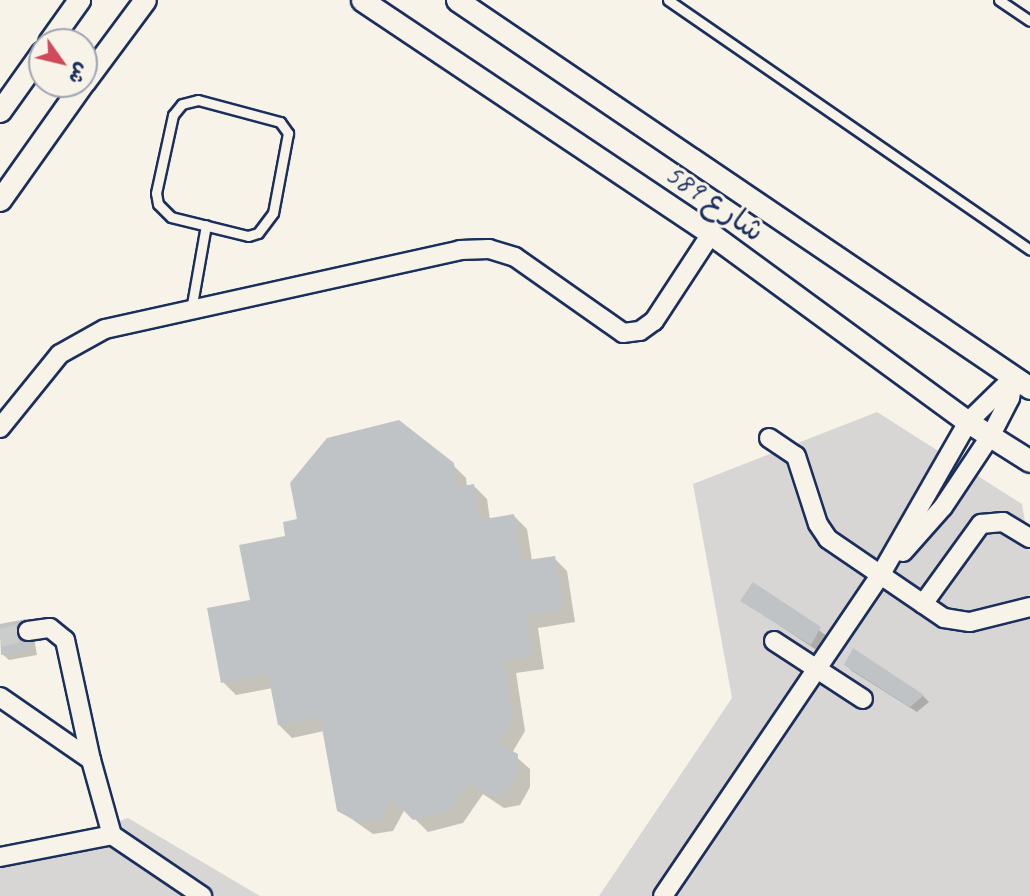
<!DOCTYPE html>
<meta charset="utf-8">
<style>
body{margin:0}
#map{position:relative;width:1030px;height:896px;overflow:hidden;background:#f7f3e8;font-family:Caveat,"Playpen Sans Arabic",sans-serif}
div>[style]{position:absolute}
.green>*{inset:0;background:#d7d6d4}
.shadow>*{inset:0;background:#0003}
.building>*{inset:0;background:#c0c3c5}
.minor-tunnel>*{height:18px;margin-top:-9px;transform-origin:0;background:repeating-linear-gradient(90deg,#cbcccc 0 18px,transparent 0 27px)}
.roads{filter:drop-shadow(2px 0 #1b2f5e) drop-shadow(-2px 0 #1b2f5e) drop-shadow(0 2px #1b2f5e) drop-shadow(0 -2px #1b2f5e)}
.service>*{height:9px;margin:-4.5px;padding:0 4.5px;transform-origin:4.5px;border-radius:4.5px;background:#f7f3e8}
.minor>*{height:18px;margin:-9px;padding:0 9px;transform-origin:9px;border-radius:9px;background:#f7f3e8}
.tertiary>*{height:21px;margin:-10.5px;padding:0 10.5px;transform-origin:10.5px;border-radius:10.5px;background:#f7f3e8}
span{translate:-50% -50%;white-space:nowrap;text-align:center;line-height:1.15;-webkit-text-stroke:6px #f7f3e8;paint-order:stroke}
.street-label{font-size:30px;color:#1b2f5e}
.north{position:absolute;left:28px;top:28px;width:70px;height:70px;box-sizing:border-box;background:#f7f3e8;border:2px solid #9fa5b1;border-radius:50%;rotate:124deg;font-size:19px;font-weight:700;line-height:28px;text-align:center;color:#1b2f5e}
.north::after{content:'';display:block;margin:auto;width:24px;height:32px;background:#d1495b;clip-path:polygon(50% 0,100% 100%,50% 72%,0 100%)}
</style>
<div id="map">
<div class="green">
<i style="clip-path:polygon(877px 412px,1022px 504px,1030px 553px,1030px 896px,599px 896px,732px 698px,693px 484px)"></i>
<i style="clip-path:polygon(128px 818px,260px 896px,0 896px,0 863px)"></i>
</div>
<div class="shadow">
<i style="clip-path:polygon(453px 465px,466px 478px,467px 487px,474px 486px,487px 499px,490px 520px,514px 516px,527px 529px,532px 561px,554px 558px,567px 571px,575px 622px,538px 628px,544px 669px,516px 673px,525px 731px,512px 753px,530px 769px,530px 787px,520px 805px,504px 808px,483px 794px,463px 823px,428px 832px,405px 809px,393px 831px,373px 834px,339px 810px,324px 731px,292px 738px,279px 725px,273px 688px,236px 695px,223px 682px,252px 602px,287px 537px)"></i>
<i style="clip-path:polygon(754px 585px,830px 638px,821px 653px,743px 601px)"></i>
<i style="clip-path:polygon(25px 621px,32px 627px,37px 655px,9px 660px,2px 654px,0 626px)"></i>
<i style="clip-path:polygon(854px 651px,923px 696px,929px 702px,917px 712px,852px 671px,846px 665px)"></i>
</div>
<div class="building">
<i style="clip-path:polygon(399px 420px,454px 463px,457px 487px,474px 484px,479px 520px,514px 514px,521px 561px,555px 556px,563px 610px,526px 615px,532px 656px,504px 661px,512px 717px,498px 743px,518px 754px,518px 773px,507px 792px,490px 796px,469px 782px,450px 811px,413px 820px,391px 798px,381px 819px,358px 822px,337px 811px,320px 717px,278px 725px,268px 674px,221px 683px,207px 608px,250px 600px,239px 545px,285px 536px,283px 522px,297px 519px,290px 483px,327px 438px)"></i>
<i style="clip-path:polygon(753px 582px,821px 627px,811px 645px,740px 601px)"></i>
<i style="clip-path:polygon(26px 619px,31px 649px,1px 655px,0 624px)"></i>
<i style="clip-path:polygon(853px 648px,924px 695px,910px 707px,844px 665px)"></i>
</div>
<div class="minor-tunnel">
<i style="left:0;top:638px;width:29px;rotate:-14deg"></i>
</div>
<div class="roads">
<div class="service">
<i style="left:668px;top:0;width:440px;rotate:34.6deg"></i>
<i style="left:999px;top:0;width:37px;rotate:34deg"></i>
<i style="left:198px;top:100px;width:85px;rotate:15deg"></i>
<i style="left:280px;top:122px;width:14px;rotate:54deg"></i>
<i style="left:288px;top:133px;width:81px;rotate:100.6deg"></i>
<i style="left:273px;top:213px;width:25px;rotate:127deg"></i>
<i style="left:258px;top:233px;width:10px;rotate:163deg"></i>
<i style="left:248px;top:236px;width:79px;rotate:-166.1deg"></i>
<i style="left:171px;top:217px;width:18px;rotate:-135deg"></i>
<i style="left:158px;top:204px;width:11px;rotate:-100deg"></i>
<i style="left:156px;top:193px;width:80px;rotate:-77.7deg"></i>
<i style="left:173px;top:115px;width:14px;rotate:-51deg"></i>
<i style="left:182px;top:104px;width:16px;rotate:-14deg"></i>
<i style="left:191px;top:310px;width:86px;rotate:-80deg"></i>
</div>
<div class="minor">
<i style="left:0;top:428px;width:95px;rotate:-51deg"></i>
<i style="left:60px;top:354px;width:51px;rotate:-29.1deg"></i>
<i style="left:105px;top:329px;width:364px;rotate:-12.5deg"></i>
<i style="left:460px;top:250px;width:29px;rotate:-2deg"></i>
<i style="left:489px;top:249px;width:27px;rotate:17deg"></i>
<i style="left:515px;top:257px;width:132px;rotate:35.1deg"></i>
<i style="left:623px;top:333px;width:17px;rotate:-7deg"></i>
<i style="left:640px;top:331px;width:17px;rotate:-36deg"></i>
<i style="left:654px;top:321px;width:104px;rotate:-56.8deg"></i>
<i style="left:769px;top:438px;width:32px;rotate:34deg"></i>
<i style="left:796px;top:456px;width:71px;rotate:72.1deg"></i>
<i style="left:818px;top:524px;width:18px;rotate:56deg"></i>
<i style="left:828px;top:539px;width:140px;rotate:34.3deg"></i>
<i style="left:944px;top:618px;width:26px;rotate:9deg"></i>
<i style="left:970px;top:622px;width:62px;rotate:-14deg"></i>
<i style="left:903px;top:552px;width:60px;rotate:-48.4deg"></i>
<i style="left:943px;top:507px;width:87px;rotate:-56.3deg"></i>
<i style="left:991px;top:435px;width:42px;rotate:-62.8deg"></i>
<i style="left:1010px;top:398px;width:21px;rotate:-79deg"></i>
<i style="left:923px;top:604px;width:99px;rotate:-54.1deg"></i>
<i style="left:981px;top:524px;width:22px;rotate:-5deg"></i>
<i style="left:1003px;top:522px;width:31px;rotate:31deg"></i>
<i style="left:28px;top:631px;width:22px;rotate:-8deg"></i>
<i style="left:50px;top:628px;width:19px;rotate:39deg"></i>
<i style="left:65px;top:640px;width:123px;rotate:77.8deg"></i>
<i style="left:774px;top:641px;width:106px;rotate:33.1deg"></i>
<i style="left:0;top:697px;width:111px;rotate:34.7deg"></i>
<i style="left:91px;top:760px;width:78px;rotate:74.4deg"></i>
<i style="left:0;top:857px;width:114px;rotate:-11.1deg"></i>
<i style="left:112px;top:835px;width:109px;rotate:34.1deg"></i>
<i style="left:663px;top:896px;width:389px;rotate:-55.9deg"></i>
<i style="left:881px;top:574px;width:175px;rotate:-60.2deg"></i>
<i style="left:968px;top:422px;width:64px;rotate:-44.4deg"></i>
</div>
<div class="tertiary">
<i style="left:362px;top:0;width:420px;rotate:33.8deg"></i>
<i style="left:711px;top:234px;width:318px;rotate:36.2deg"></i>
<i style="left:968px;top:422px;width:73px;rotate:32.2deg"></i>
<i style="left:457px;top:0;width:692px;rotate:34.1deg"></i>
<i style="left:49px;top:42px;width:52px;rotate:-54.5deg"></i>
<i style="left:84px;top:82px;width:102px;rotate:-53.4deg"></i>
<i style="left:0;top:111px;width:72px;rotate:-54.6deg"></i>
<i style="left:0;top:200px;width:142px;rotate:-54.7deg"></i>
</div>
</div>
<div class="street-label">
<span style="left:715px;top:202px;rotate:35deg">شارع 589</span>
</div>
<div class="north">ش</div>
</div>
